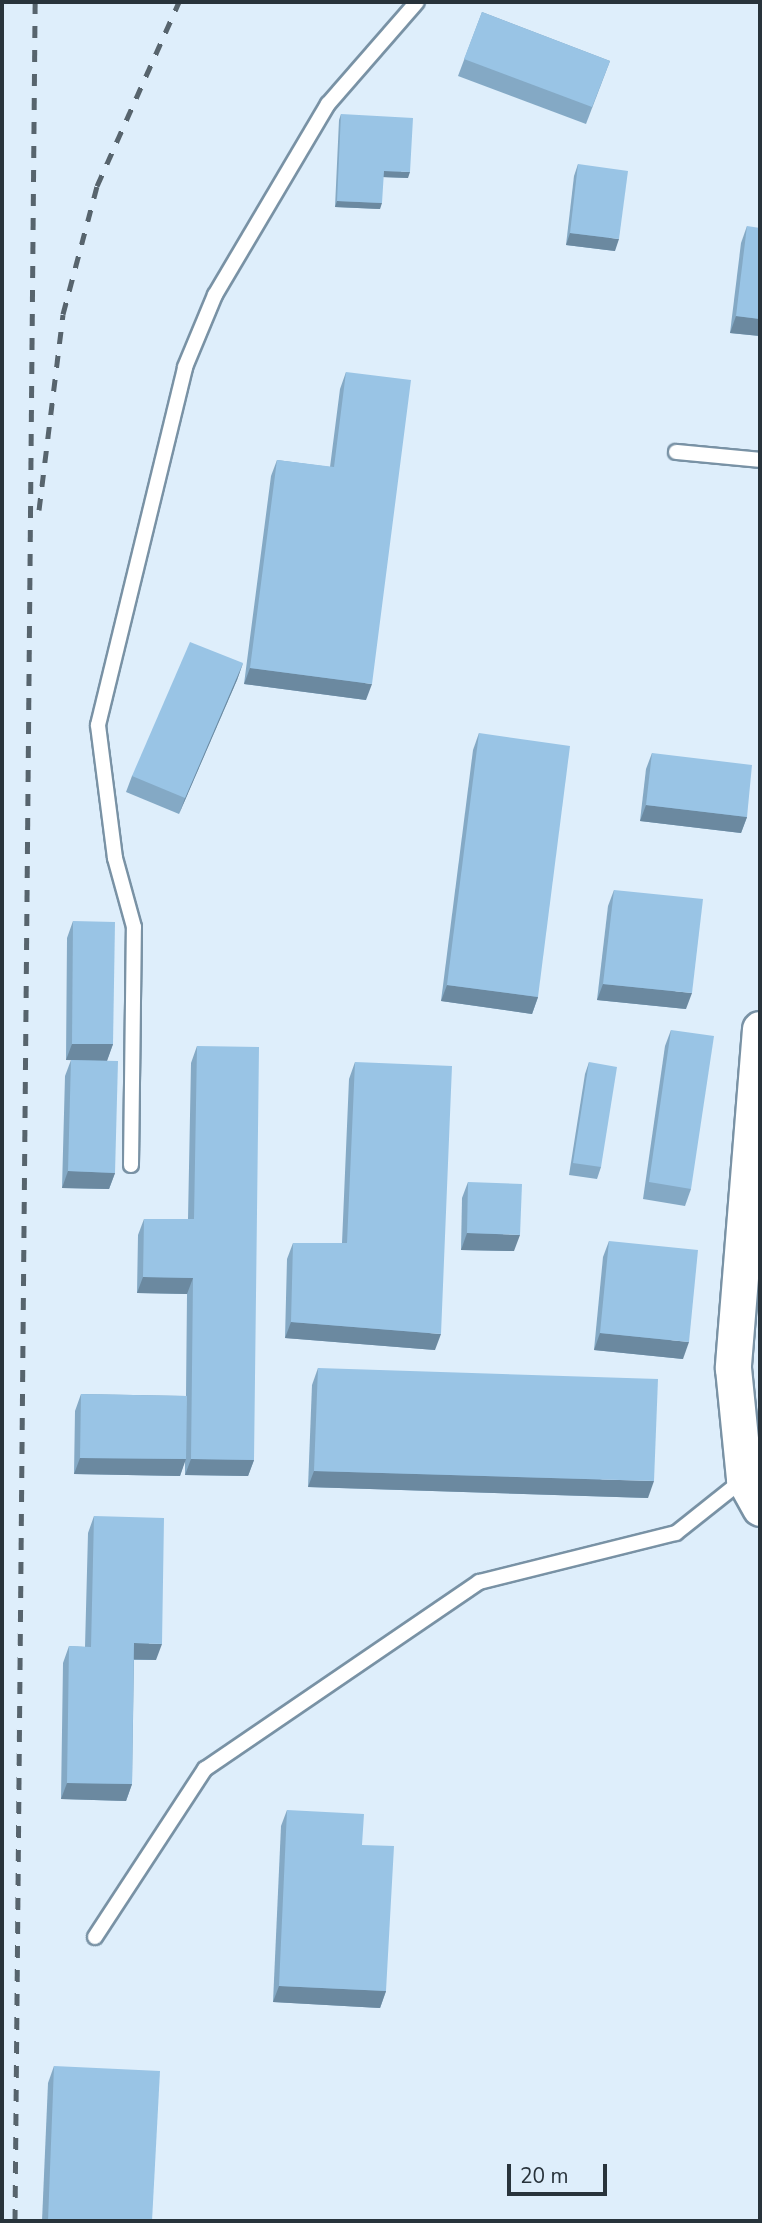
<!DOCTYPE html>
<style>
body{margin:0}
#map{position:relative;width:762px;height:2223px;overflow:hidden;background:#deeefb;font-family:"Nunito Sans",sans-serif}
div>[style]{position:absolute}
.roads{filter:drop-shadow(2px 0 #7992a5) drop-shadow(-2px 0 #7992a5) drop-shadow(0 2px #7992a5) drop-shadow(0 -2px #7992a5)}
.service>*{height:14px;margin:-7px;padding:0 7px;transform-origin:7px;border-radius:7px;background:#fff}
.tertiary>*{height:35px;margin:-17.5px;padding:0 17.5px;transform-origin:17.5px;border-radius:17.5px;background:#fff}
.rail>*{height:5px;margin-top:-2.5px;transform-origin:0;background:repeating-linear-gradient(90deg,#57646d 0 12px,transparent 0 24px)}
.wall>*{inset:0;background:#84a9c5}
.shaded-wall>*{inset:0;background:#6b89a0}
.building>*{inset:0;background:#99c4e5}
span{translate:-50% -50%;white-space:nowrap;text-align:center;line-height:1.15;-webkit-text-stroke:6px #deeefb;paint-order:stroke}
.frame{position:absolute;inset:0;border:4px solid #28333b;pointer-events:none}
.scale{position:absolute;left:507px;top:2164px;width:100px;height:32px;box-sizing:border-box;border:4px solid #28333b;border-top:0;padding-left:9px;font-size:21px;line-height:24px;white-space:nowrap;color:#28333b;-webkit-text-stroke:5px #deeefb;paint-order:stroke}
</style>
<div id="map">
<div class="roads">
<div class="service">
<i style="left:676px;top:452px;width:84px;rotate:5.4deg"></i>
<i style="left:131px;top:1165px;width:238px;rotate:-89.3deg"></i>
<i style="left:134px;top:927px;width:72px;rotate:-105.4deg"></i>
<i style="left:115px;top:858px;width:134px;rotate:-97.3deg"></i>
<i style="left:98px;top:725px;width:368px;rotate:-76.3deg"></i>
<i style="left:185px;top:367px;width:78px;rotate:-67.4deg"></i>
<i style="left:215px;top:295px;width:222px;rotate:-59.4deg"></i>
<i style="left:328px;top:104px;width:135px;rotate:-48.9deg"></i>
<i style="left:95px;top:1937px;width:201px;rotate:-56.8deg"></i>
<i style="left:205px;top:1769px;width:332px;rotate:-34.3deg"></i>
<i style="left:479px;top:1582px;width:203px;rotate:-14deg"></i>
<i style="left:676px;top:1533px;width:87px;rotate:-38.5deg"></i>
</div>
<div class="tertiary">
<i style="left:760px;top:1029px;width:340px;rotate:94.6deg"></i>
<i style="left:733px;top:1368px;width:112px;rotate:84.3deg"></i>
<i style="left:744px;top:1479px;width:33px;rotate:61deg"></i>
</div>
</div>
<div class="rail">
<i style="left:39px;top:510px;width:197px;rotate:-83deg"></i>
<i style="left:63px;top:314px;width:132px;rotate:-75.1deg"></i>
<i style="left:97px;top:186px;width:201px;rotate:-66deg"></i>
<i style="left:15px;top:2221px;width:2219px;rotate:-89.48deg"></i>
</div>
<div class="wall">
<i style="clip-path:polygon(482px 12px,610px 61px,586px 124px,458px 76px)"></i>
<i style="clip-path:polygon(341px 114px,408px 178px,383px 177px,380px 209px,335px 207px,339px 120px)"></i>
<i style="clip-path:polygon(578px 164px,615px 251px,566px 245px,574px 176px)"></i>
<i style="clip-path:polygon(747px 226px,760px 336px,730px 333px,741px 243px)"></i>
<i style="clip-path:polygon(346px 372px,366px 700px,244px 684px,271px 476px,277px 460px,330px 467px,340px 389px)"></i>
<i style="clip-path:polygon(243px 663px,237px 680px,179px 814px,126px 792px,132px 776px)"></i>
<i style="clip-path:polygon(479px 733px,538px 997px,532px 1014px,441px 1001px,473px 750px)"></i>
<i style="clip-path:polygon(652px 753px,747px 817px,741px 833px,640px 821px,646px 769px)"></i>
<i style="clip-path:polygon(614px 890px,686px 1009px,597px 1000px,608px 906px)"></i>
<i style="clip-path:polygon(73px 921px,113px 1044px,107px 1060px,115px 1173px,109px 1189px,62px 1188px,65px 1076px,71px 1060px,66px 1060px,67px 938px)"></i>
<i style="clip-path:polygon(671px 1030px,691px 1189px,685px 1206px,643px 1199px,665px 1046px)"></i>
<i style="clip-path:polygon(197px 1046px,254px 1460px,248px 1476px,185px 1475px,185px 1460px,180px 1476px,74px 1474px,75px 1411px,81px 1394px,186px 1396px,187px 1294px,137px 1293px,138px 1235px,144px 1219px,188px 1219px,191px 1063px)"></i>
<i style="clip-path:polygon(355px 1062px,435px 1350px,285px 1338px,287px 1259px,293px 1243px,342px 1243px,349px 1079px)"></i>
<i style="clip-path:polygon(589px 1062px,601px 1167px,597px 1179px,569px 1175px,585px 1074px)"></i>
<i style="clip-path:polygon(468px 1182px,514px 1251px,461px 1250px,462px 1198px)"></i>
<i style="clip-path:polygon(609px 1241px,683px 1359px,594px 1350px,603px 1257px)"></i>
<i style="clip-path:polygon(318px 1368px,648px 1498px,308px 1487px,312px 1385px)"></i>
<i style="clip-path:polygon(94px 1516px,156px 1660px,134px 1660px,132px 1784px,126px 1801px,61px 1799px,63px 1663px,69px 1646px,85px 1647px,88px 1533px)"></i>
<i style="clip-path:polygon(287px 1810px,362px 1845px,386px 1991px,380px 2008px,273px 2002px,281px 1826px)"></i>
<i style="clip-path:polygon(54px 2066px,152px 2221px,42px 2221px,48px 2083px)"></i>
</div>
<div class="shaded-wall">
<i style="clip-path:polygon(384px 171px,410px 172px,408px 178px,381px 177px)"></i>
<i style="clip-path:polygon(337px 201px,382px 203px,380px 209px,335px 207px)"></i>
<i style="clip-path:polygon(570px 233px,619px 239px,615px 251px,566px 245px)"></i>
<i style="clip-path:polygon(736px 316px,760px 319px,760px 336px,730px 333px)"></i>
<i style="clip-path:polygon(243px 663px,237px 680px,179px 814px,185px 798px)"></i>
<i style="clip-path:polygon(250px 668px,372px 684px,366px 700px,244px 684px)"></i>
<i style="clip-path:polygon(646px 805px,747px 817px,741px 833px,640px 821px)"></i>
<i style="clip-path:polygon(603px 984px,692px 993px,686px 1009px,597px 1000px)"></i>
<i style="clip-path:polygon(447px 985px,538px 997px,532px 1014px,441px 1001px)"></i>
<i style="clip-path:polygon(72px 1044px,113px 1044px,107px 1061px,66px 1060px)"></i>
<i style="clip-path:polygon(68px 1171px,115px 1173px,109px 1189px,62px 1188px)"></i>
<i style="clip-path:polygon(467px 1233px,520px 1235px,514px 1251px,461px 1250px)"></i>
<i style="clip-path:polygon(143px 1277px,193px 1278px,187px 1294px,137px 1293px)"></i>
<i style="clip-path:polygon(291px 1322px,441px 1334px,435px 1350px,285px 1338px)"></i>
<i style="clip-path:polygon(600px 1333px,689px 1342px,683px 1359px,594px 1350px)"></i>
<i style="clip-path:polygon(80px 1458px,186px 1459px,180px 1476px,74px 1474px)"></i>
<i style="clip-path:polygon(191px 1459px,254px 1460px,248px 1476px,185px 1475px)"></i>
<i style="clip-path:polygon(314px 1471px,654px 1481px,648px 1498px,308px 1487px)"></i>
<i style="clip-path:polygon(134px 1643px,162px 1644px,156px 1660px,128px 1659px)"></i>
<i style="clip-path:polygon(67px 1783px,132px 1784px,126px 1801px,61px 1799px)"></i>
<i style="clip-path:polygon(279px 1986px,386px 1991px,380px 2008px,273px 2002px)"></i>
</div>
<div class="building">
<i style="clip-path:polygon(482px 12px,610px 61px,592px 107px,464px 59px)"></i>
<i style="clip-path:polygon(341px 114px,413px 118px,410px 172px,384px 171px,382px 203px,337px 201px)"></i>
<i style="clip-path:polygon(578px 164px,628px 171px,619px 239px,570px 233px)"></i>
<i style="clip-path:polygon(747px 226px,760px 228px,760px 319px,736px 316px)"></i>
<i style="clip-path:polygon(346px 372px,411px 380px,372px 684px,250px 668px,277px 460px,334px 467px)"></i>
<i style="clip-path:polygon(190px 642px,243px 663px,185px 798px,132px 776px)"></i>
<i style="clip-path:polygon(479px 733px,570px 746px,538px 997px,447px 985px)"></i>
<i style="clip-path:polygon(652px 753px,752px 765px,747px 817px,646px 805px)"></i>
<i style="clip-path:polygon(614px 890px,703px 899px,692px 993px,603px 984px)"></i>
<i style="clip-path:polygon(73px 921px,115px 922px,113px 1044px,72px 1044px)"></i>
<i style="clip-path:polygon(671px 1030px,714px 1036px,691px 1189px,649px 1182px)"></i>
<i style="clip-path:polygon(197px 1046px,259px 1047px,254px 1460px,191px 1459px,193px 1278px,143px 1277px,144px 1219px,194px 1219px)"></i>
<i style="clip-path:polygon(71px 1060px,118px 1061px,115px 1173px,68px 1171px)"></i>
<i style="clip-path:polygon(355px 1062px,452px 1066px,441px 1334px,291px 1322px,293px 1243px,347px 1243px)"></i>
<i style="clip-path:polygon(589px 1062px,617px 1067px,601px 1167px,573px 1163px)"></i>
<i style="clip-path:polygon(468px 1182px,522px 1184px,520px 1235px,467px 1233px)"></i>
<i style="clip-path:polygon(609px 1241px,698px 1250px,689px 1342px,600px 1333px)"></i>
<i style="clip-path:polygon(318px 1368px,658px 1379px,654px 1481px,314px 1471px)"></i>
<i style="clip-path:polygon(81px 1394px,187px 1396px,186px 1459px,80px 1458px)"></i>
<i style="clip-path:polygon(94px 1516px,164px 1518px,162px 1644px,134px 1643px,132px 1784px,67px 1783px,69px 1646px,91px 1647px)"></i>
<i style="clip-path:polygon(287px 1810px,364px 1814px,362px 1845px,394px 1846px,386px 1991px,279px 1986px)"></i>
<i style="clip-path:polygon(54px 2066px,160px 2071px,152px 2221px,48px 2221px)"></i>
</div>
<div class="frame"></div>
<div class="scale">20 m</div>
</div>
